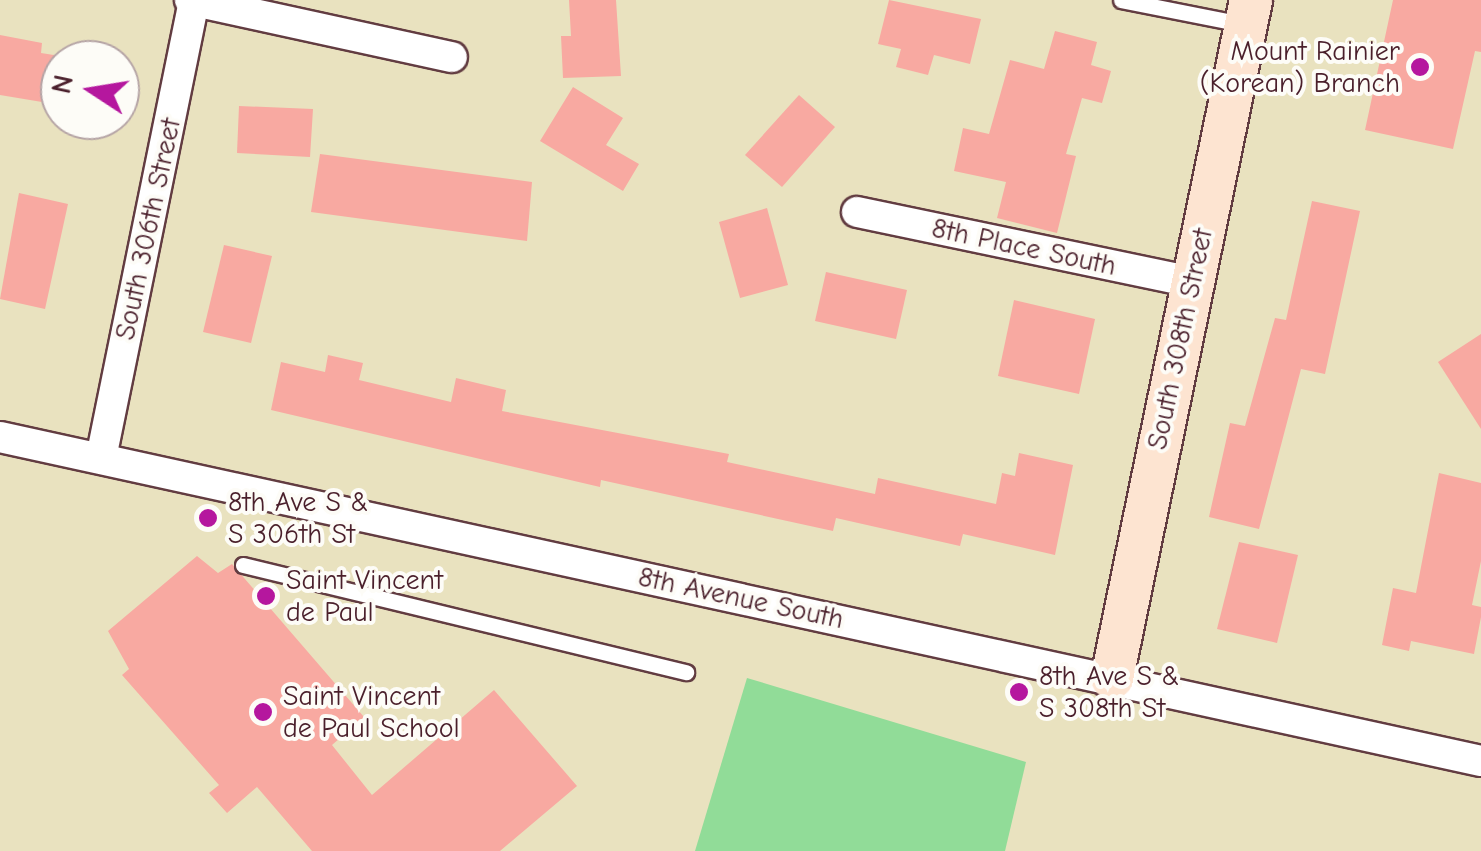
<!DOCTYPE html>
<style>
body{margin:0}
#map{position:relative;width:1481px;height:851px;overflow:hidden;background:#e9e2bf;font-family:"Comic Neue",sans-serif}
div>[style]{position:absolute}
.green>*{inset:0;background:#91dc98}
.building>*{inset:0;background:#f8a9a1}
.roads{filter:drop-shadow(2px 0 #623c41) drop-shadow(-2px 0 #623c41) drop-shadow(0 2px #623c41) drop-shadow(0 -2px #623c41)}
.lane>*{height:15px;margin:-7.5px;padding:0 7.5px;transform-origin:7.5px;border-radius:7.5px;background:#fff}
.street>*{height:30px;margin:-15px;padding:0 15px;transform-origin:15px;border-radius:15px;background:#fff}
.secondary>*{height:42px;margin:-21px;padding:0 21px;transform-origin:21px;border-radius:21px;background:#fde4d1}
.dots>*{width:28px;height:28px;translate:-50% -50%;box-sizing:border-box;border:5px solid #fdfcf7;border-radius:50%}
span{translate:-50% -50%;white-space:nowrap;text-align:center;line-height:1.15;-webkit-text-stroke:8px #fdfcf7;paint-order:stroke}
.poi-label{font-size:28px;color:#4a1f2b}
.right{translate:-100% -50%;text-align:right}
.left{translate:0 -50%;text-align:left}
.street-label{font-size:28px;color:#4a1f2b}
.north{position:absolute;left:40px;top:40px;width:100px;height:100px;box-sizing:border-box;background:#fdfcf7;border:2px solid #b5a4a5;border-radius:50%;rotate:282deg;font-size:28px;font-weight:700;line-height:40px;text-align:center;color:#4a1f2b}
.north::after{content:'';display:block;margin:auto;width:35px;height:45px;background:#b5179e;clip-path:polygon(50% 0,100% 100%,50% 72%,0 100%)}
</style>
<div id="map">
<div class="green">
<i style="clip-path:polygon(747px 678px,1026px 762px,1005px 851px,695px 851px)"></i>
</div>
<div class="building">
<i style="clip-path:polygon(569px 0,616px 0,621px 76px,563px 78px,561px 36px,571px 36px)"></i>
<i style="clip-path:polygon(889px 0,981px 19px,970px 64px,934px 55px,928px 75px,896px 67px,901px 49px,878px 44px)"></i>
<i style="clip-path:polygon(1393px 0,1481px 0,1481px 52px,1475px 51px,1453px 149px,1365px 130px)"></i>
<i style="clip-path:polygon(1055px 31px,1097px 42px,1091px 65px,1111px 71px,1102px 103px,1082px 98px,1066px 154px,1076px 156px,1057px 233px,997px 218px,1006px 182px,954px 171px,963px 128px,989px 134px,1010px 60px,1044px 69px)"></i>
<i style="clip-path:polygon(0 35px,42px 43px,41px 53px,60px 56px,60px 105px,0 95px)"></i>
<i style="clip-path:polygon(573px 87px,623px 118px,606px 145px,639px 164px,623px 191px,540px 141px)"></i>
<i style="clip-path:polygon(799px 95px,835px 127px,782px 187px,745px 155px)"></i>
<i style="clip-path:polygon(239px 106px,313px 109px,310px 157px,237px 153px)"></i>
<i style="clip-path:polygon(320px 154px,532px 182px,527px 241px,311px 212px)"></i>
<i style="clip-path:polygon(19px 193px,68px 204px,45px 309px,0 299px)"></i>
<i style="clip-path:polygon(1312px 201px,1360px 211px,1325px 374px,1301px 369px,1259px 529px,1209px 517px,1230px 423px,1245px 426px,1275px 318px,1286px 320px)"></i>
<i style="clip-path:polygon(767px 208px,788px 285px,740px 298px,719px 222px)"></i>
<i style="clip-path:polygon(224px 245px,272px 256px,251px 343px,203px 332px)"></i>
<i style="clip-path:polygon(826px 272px,907px 290px,896px 339px,815px 321px)"></i>
<i style="clip-path:polygon(1014px 300px,1095px 319px,1079px 394px,998px 376px)"></i>
<i style="clip-path:polygon(1481px 334px,1481px 429px,1438px 362px)"></i>
<i style="clip-path:polygon(328px 355px,363px 363px,359px 380px,451px 402px,456px 378px,506px 390px,502px 411px,729px 454px,727px 462px,875px 494px,878px 478px,996px 504px,1002px 473px,1015px 476px,1019px 453px,1073px 465px,1055px 555px,963px 534px,960px 546px,836px 518px,833px 531px,601px 480px,600px 487px,271px 410px,281px 362px,325px 372px)"></i>
<i style="clip-path:polygon(1439px 473px,1481px 483px,1481px 561px,1472px 605px,1481px 607px,1481px 617px,1474px 654px,1411px 641px,1409px 651px,1382px 645px,1393px 588px,1416px 593px)"></i>
<i style="clip-path:polygon(1239px 542px,1298px 555px,1277px 643px,1217px 629px)"></i>
<i style="clip-path:polygon(197px 556px,218px 573px,232px 564px,364px 717px,332px 745px,372px 795px,494px 690px,577px 786px,500px 851px,312px 851px,257px 787px,227px 813px,209px 793px,219px 785px,122px 675px,129px 669px,108px 631px)"></i>
</div>
<div class="roads">
<div class="lane">
<i style="left:1121px;top:0;width:123px;rotate:11.2deg"></i>
<i style="left:243px;top:565px;width:456px;rotate:13.6deg"></i>
</div>
<div class="street">
<i style="left:190px;top:0;width:268px;rotate:12.3deg"></i>
<i style="left:857px;top:212px;width:341px;rotate:11.8deg"></i>
<i style="left:0;top:437px;width:1516px;rotate:12.34deg"></i>
<i style="left:101px;top:458px;width:467px;rotate:-78.5deg"></i>
</div>
<div class="secondary">
<i style="left:1112px;top:678px;width:692px;rotate:-78.41deg"></i>
</div>
</div>
<div class="dots">
<i style="left:1420px;top:67px;background:#b5179e"></i>
<i style="left:208px;top:518px;background:#b5179e"></i>
<i style="left:266px;top:596px;background:#b5179e"></i>
<i style="left:1019px;top:692px;background:#b5179e"></i>
<i style="left:263px;top:712px;background:#b5179e"></i>
</div>
<div class="poi-label">
<span class="right" style="left:1400px;top:67px">Mount Rainier<br>(Korean) Branch</span>
<span class="left" style="left:228px;top:518px">8th Ave S &amp;<br>S 306th St</span>
<span class="left" style="left:286px;top:596px">Saint Vincent<br>de Paul</span>
<span class="left" style="left:1039px;top:692px">8th Ave S &amp;<br>S 308th St</span>
<span class="left" style="left:283px;top:712px">Saint Vincent<br>de Paul School</span>
</div>
<div class="street-label">
<span style="left:148px;top:229px;rotate:-78deg">South 306th Street</span>
<span style="left:1024px;top:247px;rotate:12deg">8th Place South</span>
<span style="left:1180px;top:339px;rotate:-78deg">South 308th Street</span>
<span style="left:741px;top:598px;rotate:12deg">8th Avenue South</span>
</div>
<div class="north">N</div>
</div>
